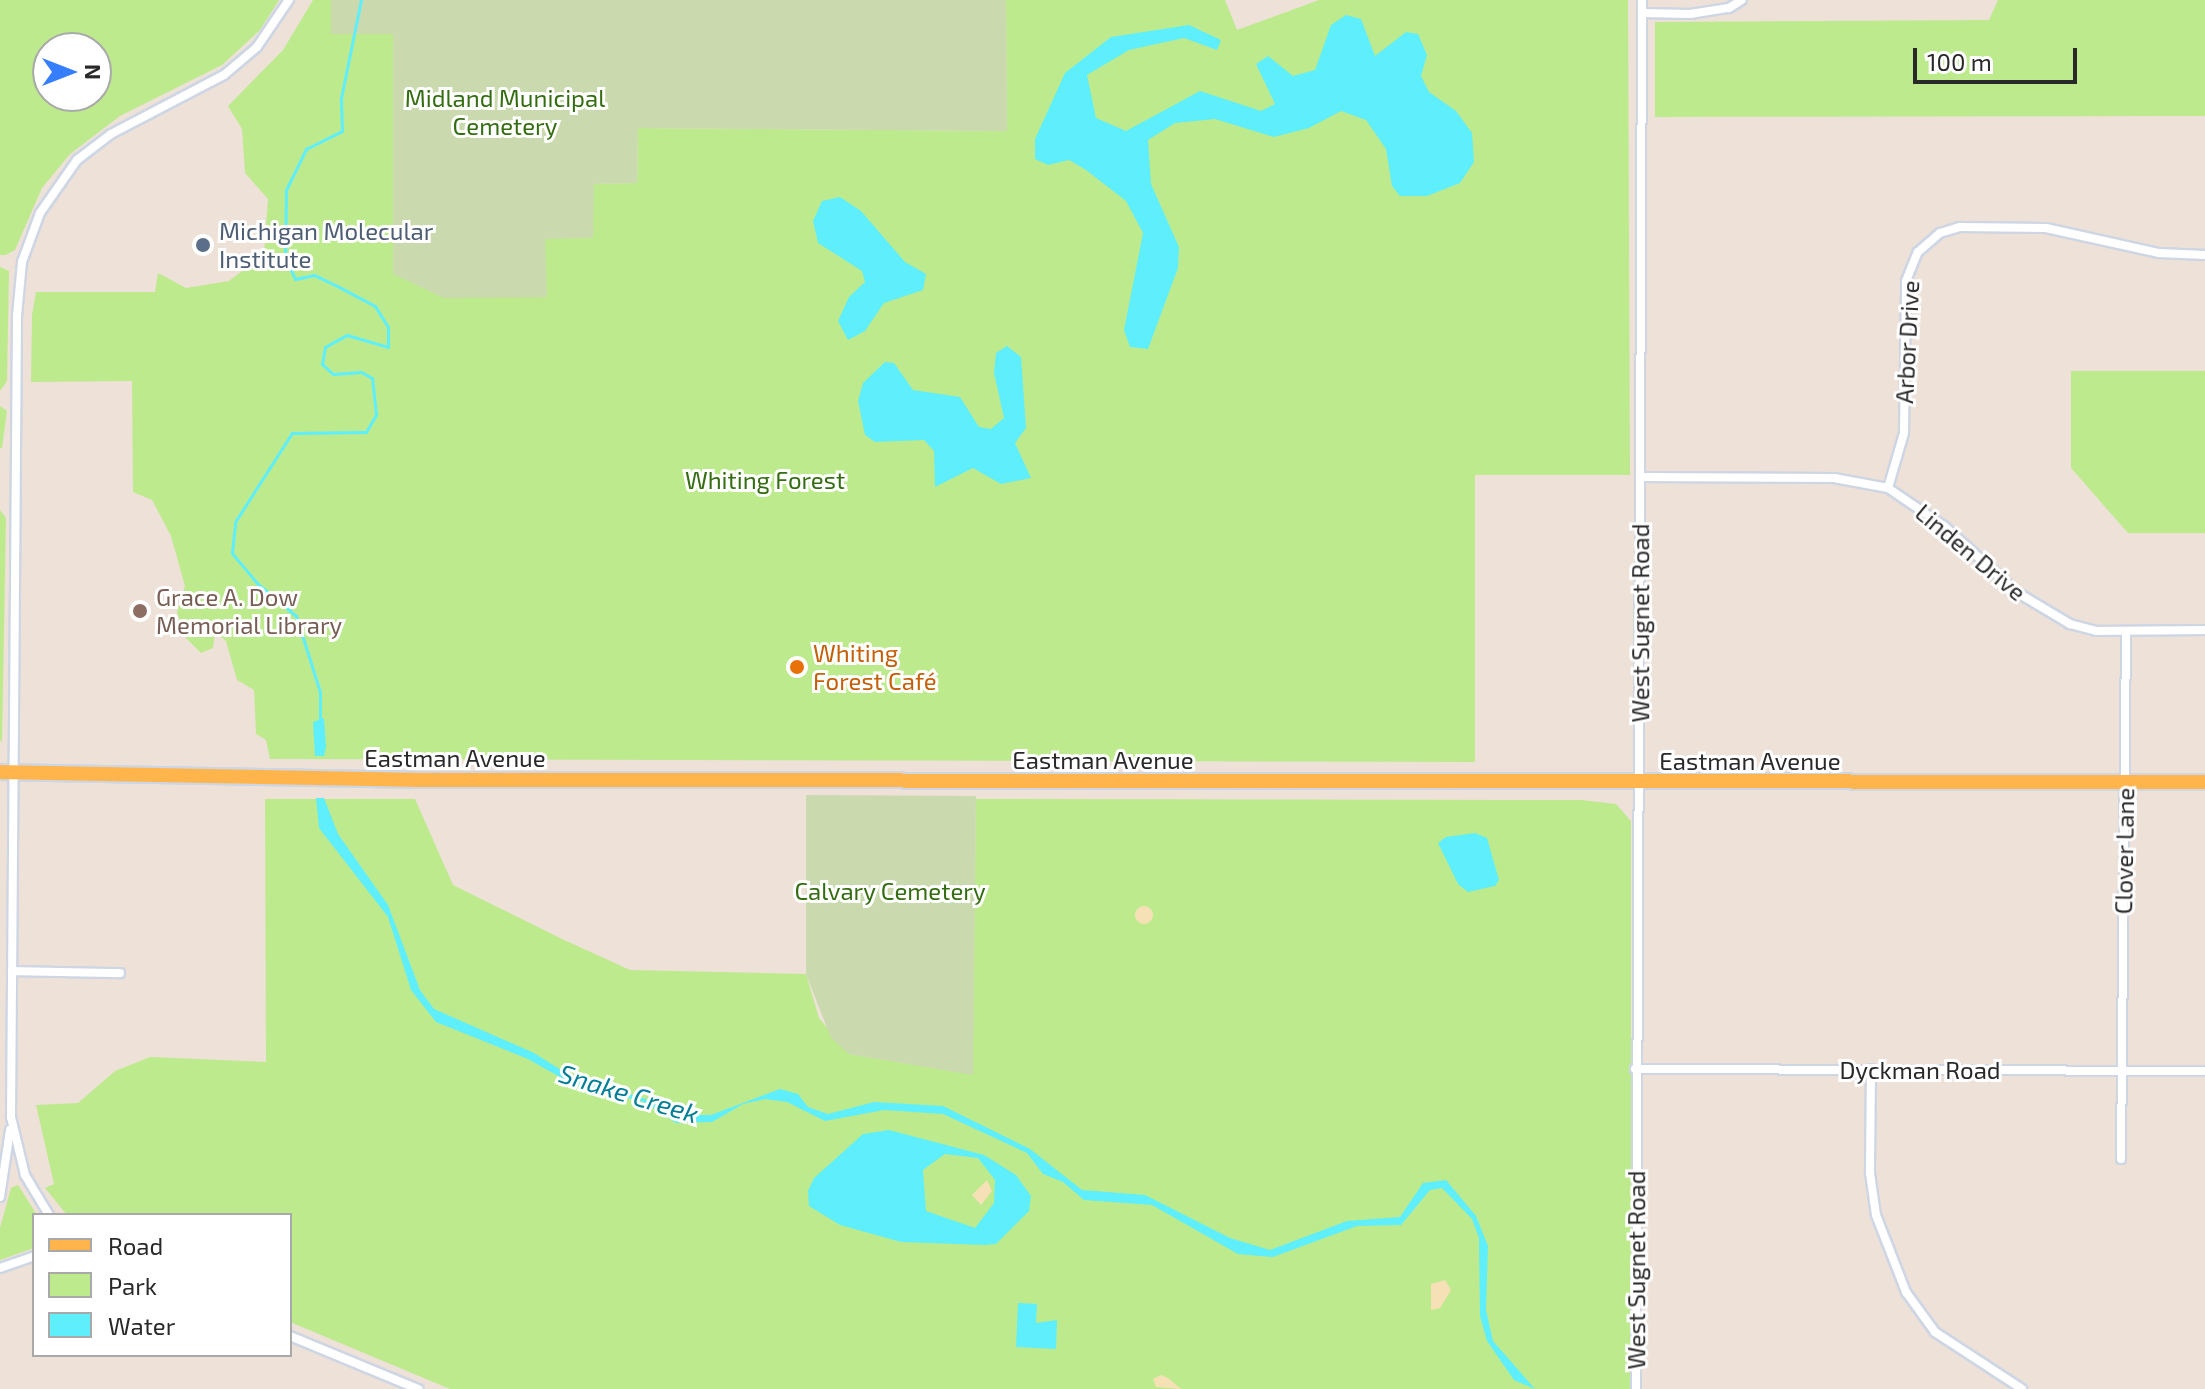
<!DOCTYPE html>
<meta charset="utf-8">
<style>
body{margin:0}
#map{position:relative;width:2205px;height:1389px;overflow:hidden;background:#ede1d8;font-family:"Exo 2",sans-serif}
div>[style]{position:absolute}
.green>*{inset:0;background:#beea8e}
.sand>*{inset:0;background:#f6e1b7}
.round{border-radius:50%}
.cemetery>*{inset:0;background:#cad9ae}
.water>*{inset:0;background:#5eeefc}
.stream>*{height:3px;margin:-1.5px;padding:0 1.5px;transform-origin:1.5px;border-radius:1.5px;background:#5eeefc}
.roads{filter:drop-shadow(2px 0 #ced6e4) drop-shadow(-2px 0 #ced6e4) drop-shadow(0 2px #ced6e4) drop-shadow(0 -2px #ced6e4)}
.street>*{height:8px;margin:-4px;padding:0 4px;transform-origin:4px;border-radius:4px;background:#fff}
.primary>*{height:14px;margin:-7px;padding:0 7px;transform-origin:7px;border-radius:7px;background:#ffb54c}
.dots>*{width:22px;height:22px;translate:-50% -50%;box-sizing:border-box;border:4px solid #fff;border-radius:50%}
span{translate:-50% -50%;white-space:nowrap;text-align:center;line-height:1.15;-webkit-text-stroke:6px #fff;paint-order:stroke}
.park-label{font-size:24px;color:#356d11}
.service-label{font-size:24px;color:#4e5e75}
.left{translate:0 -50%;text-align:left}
.street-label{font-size:24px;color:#292929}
.education-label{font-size:24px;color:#785e54}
.food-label{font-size:24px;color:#c56008}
.water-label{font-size:26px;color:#027e97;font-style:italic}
.legend{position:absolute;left:32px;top:1213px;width:260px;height:144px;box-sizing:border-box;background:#fff;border:2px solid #a9a9a9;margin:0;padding:10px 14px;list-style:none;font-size:24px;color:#292929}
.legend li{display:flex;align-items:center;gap:16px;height:40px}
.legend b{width:40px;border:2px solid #a9a9a9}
.north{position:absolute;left:32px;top:32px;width:80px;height:80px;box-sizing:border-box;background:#fff;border:2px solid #a9a9a9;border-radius:50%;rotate:90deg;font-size:22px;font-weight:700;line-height:32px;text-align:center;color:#292929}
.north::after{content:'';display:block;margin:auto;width:28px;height:36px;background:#347eff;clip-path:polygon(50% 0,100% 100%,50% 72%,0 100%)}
.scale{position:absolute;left:1913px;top:48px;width:164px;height:36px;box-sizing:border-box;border:4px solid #292929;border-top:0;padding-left:10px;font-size:24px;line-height:28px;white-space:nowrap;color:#292929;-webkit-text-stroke:6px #fff;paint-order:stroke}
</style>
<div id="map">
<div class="green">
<i style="clip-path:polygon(evenodd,0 0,279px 0,260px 30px,222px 65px,120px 116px,70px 154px,42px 188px,15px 250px,6px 255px,0 255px,0 0,96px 48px,96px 96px,48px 96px,48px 48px,96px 48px)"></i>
<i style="clip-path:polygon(313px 0,331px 0,332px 33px,393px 34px,393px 273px,545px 239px,594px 184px,637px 183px,638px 128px,1007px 131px,1006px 0,1225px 0,1237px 30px,1319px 0,1628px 0,1630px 475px,1475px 475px,1475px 762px,270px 759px,266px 740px,256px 734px,254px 690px,237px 680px,226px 641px,215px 632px,213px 648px,201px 653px,185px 637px,177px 612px,185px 586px,171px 536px,152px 500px,133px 492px,132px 381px,31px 382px,32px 315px,36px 292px,155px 292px,158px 273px,186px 288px,229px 281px,264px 254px,268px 199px,245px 173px,242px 129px,228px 106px,283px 50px)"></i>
<i style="clip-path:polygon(1998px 0,2205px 0,2205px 116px,1655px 117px,1655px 22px,1989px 20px)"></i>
<i style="clip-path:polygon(0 267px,9px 271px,7px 381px,0 391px)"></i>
<i style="clip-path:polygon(2071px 371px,2205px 371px,2205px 533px,2128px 533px,2071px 468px)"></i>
<i style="clip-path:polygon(0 406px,7px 411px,2px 448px,0 448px)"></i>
<i style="clip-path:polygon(0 510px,6px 518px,2px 742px,0 740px)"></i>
<i style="clip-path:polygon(265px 799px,415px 799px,453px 885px,562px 939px,630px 970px,806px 974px,819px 1018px,849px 1054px,972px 1074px,976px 799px,1581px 800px,1616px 804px,1631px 821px,1631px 1389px,450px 1389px,290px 1322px,290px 1215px,67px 1215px,45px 1188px,54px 1184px,36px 1105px,78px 1103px,115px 1071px,150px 1057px,266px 1062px)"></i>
<i style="clip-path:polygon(18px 1185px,37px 1215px,34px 1248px,0 1260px,0 1228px,11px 1188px)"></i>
</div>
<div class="sand">
<i class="round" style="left:1135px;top:906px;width:18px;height:18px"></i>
<i style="clip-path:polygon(987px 1180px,992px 1191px,981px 1205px,972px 1195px)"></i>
<i style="clip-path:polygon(1445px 1280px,1451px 1290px,1440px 1308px,1431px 1310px,1431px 1284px)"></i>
<i style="clip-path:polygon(1161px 1375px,1168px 1378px,1181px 1389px,1156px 1387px,1153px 1379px)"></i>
</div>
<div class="cemetery">
<i style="clip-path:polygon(331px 0,1006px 0,1007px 131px,638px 128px,637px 183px,594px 184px,593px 238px,545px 239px,547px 297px,444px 298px,393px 274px,393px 34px,331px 34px)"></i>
<i style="clip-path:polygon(806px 795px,976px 796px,973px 1075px,849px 1054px,831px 1038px,806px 974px)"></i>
</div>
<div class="water">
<i style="clip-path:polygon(1346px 15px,1361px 19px,1375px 56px,1406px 32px,1418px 34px,1427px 55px,1421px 76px,1429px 92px,1456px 111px,1472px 133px,1474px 162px,1460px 183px,1427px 196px,1400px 196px,1392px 186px,1386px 149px,1366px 120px,1341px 111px,1309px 128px,1274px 137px,1215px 119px,1175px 123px,1148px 140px,1151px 184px,1179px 247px,1178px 268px,1148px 349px,1130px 347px,1124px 330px,1143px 233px,1126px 201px,1086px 170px,1069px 160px,1048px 165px,1035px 159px,1035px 139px,1065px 73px,1111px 37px,1189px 25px,1221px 40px,1217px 50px,1184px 38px,1129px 50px,1087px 75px,1096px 118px,1126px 131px,1200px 91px,1261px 111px,1275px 104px,1256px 64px,1268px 56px,1293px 76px,1315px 70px,1331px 25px)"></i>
<i style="clip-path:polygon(840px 197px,861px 211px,905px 262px,926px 274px,923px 290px,884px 303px,865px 331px,848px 340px,838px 321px,849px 297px,865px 282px,862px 271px,818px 243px,813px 221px,822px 201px)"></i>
<i style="clip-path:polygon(1007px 346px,1021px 357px,1026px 428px,1015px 443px,1031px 478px,1001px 484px,973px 468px,935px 487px,934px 451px,924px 440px,875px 442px,865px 435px,858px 401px,863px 383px,885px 362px,894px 363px,913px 390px,960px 397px,979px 427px,991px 429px,1004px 418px,994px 373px,996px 353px)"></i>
<i style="clip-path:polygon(324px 718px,326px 747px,324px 756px,315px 756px,313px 722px)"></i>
<i style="clip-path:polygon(316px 798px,324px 798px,338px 834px,388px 905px,420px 990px,434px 1009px,534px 1053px,569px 1075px,696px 1115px,711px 1115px,780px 1089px,798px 1094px,808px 1107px,828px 1114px,874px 1102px,943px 1106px,1030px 1149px,1082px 1190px,1145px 1195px,1230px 1238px,1270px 1250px,1347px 1221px,1400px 1217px,1423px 1183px,1446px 1180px,1476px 1216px,1488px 1246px,1486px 1310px,1493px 1341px,1535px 1389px,1514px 1380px,1487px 1341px,1480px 1316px,1479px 1238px,1472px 1219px,1442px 1188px,1430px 1190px,1401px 1225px,1357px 1226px,1273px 1257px,1238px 1254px,1152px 1205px,1084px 1200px,1063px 1182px,1043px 1174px,1027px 1153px,943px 1114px,884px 1110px,825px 1121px,787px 1102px,765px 1099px,743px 1104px,712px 1122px,676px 1123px,644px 1102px,574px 1085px,528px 1059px,436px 1022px,411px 990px,388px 917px,319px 828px)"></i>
<i style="clip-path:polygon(1475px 833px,1487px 838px,1499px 880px,1495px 886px,1468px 892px,1458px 884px,1438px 843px,1446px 837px)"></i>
<i style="clip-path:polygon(evenodd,889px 1130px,984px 1155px,1016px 1175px,1031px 1196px,1029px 1211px,996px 1244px,985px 1245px,901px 1242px,840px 1225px,809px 1206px,808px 1191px,814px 1178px,863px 1134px,889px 1130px,945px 1154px,978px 1158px,995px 1180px,994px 1203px,975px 1228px,926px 1211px,923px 1170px,945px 1154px)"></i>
<i style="clip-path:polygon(1018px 1303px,1037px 1304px,1036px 1323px,1057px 1320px,1056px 1349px,1016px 1347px)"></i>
</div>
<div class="stream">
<i style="left:320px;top:720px;width:28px;rotate:-90deg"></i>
<i style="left:320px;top:692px;width:80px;rotate:-107.5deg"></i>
<i style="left:296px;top:616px;width:51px;rotate:-139.8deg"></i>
<i style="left:257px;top:583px;width:39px;rotate:-130deg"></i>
<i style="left:232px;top:553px;width:31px;rotate:-84deg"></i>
<i style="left:235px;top:522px;width:106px;rotate:-57.4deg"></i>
<i style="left:292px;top:433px;width:74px;rotate:-0.8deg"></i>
<i style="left:366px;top:432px;width:20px;rotate:-60deg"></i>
<i style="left:376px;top:415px;width:37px;rotate:-96deg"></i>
<i style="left:372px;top:378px;width:13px;rotate:-151deg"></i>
<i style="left:361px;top:372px;width:28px;rotate:176deg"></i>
<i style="left:333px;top:374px;width:15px;rotate:-138deg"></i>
<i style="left:322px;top:364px;width:17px;rotate:-80deg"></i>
<i style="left:325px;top:347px;width:25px;rotate:-29deg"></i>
<i style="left:347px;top:335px;width:43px;rotate:16.3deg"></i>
<i style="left:388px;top:347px;width:20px;rotate:-90deg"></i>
<i style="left:388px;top:327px;width:25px;rotate:-122deg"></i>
<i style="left:375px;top:306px;width:43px;rotate:-152.2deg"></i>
<i style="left:337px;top:286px;width:25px;rotate:-154deg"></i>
<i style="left:314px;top:275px;width:19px;rotate:168deg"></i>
<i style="left:295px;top:279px;width:24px;rotate:-114deg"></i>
<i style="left:285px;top:257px;width:67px;rotate:-89.1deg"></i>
<i style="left:286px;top:190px;width:46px;rotate:-64deg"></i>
<i style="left:306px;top:149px;width:40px;rotate:-26.6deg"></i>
<i style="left:342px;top:131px;width:33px;rotate:-92deg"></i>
<i style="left:341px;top:98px;width:100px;rotate:-78.5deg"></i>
</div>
<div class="roads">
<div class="street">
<i style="left:1642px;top:13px;width:48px;rotate:1.2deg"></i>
<i style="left:1690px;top:14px;width:39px;rotate:-9deg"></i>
<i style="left:1729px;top:8px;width:15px;rotate:-32deg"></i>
<i style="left:1640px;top:477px;width:194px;rotate:0.3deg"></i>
<i style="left:1834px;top:478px;width:55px;rotate:10.5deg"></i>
<i style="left:1888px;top:488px;width:68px;rotate:34.2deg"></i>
<i style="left:1944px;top:526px;width:100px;rotate:42.2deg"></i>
<i style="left:2018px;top:593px;width:61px;rotate:30.8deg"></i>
<i style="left:2070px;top:624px;width:27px;rotate:15deg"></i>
<i style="left:2096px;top:631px;width:109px;rotate:-0.5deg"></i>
<i style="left:1888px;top:488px;width:57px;rotate:-73.8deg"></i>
<i style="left:1904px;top:433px;width:152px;rotate:-89.2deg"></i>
<i style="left:1906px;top:281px;width:31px;rotate:-68deg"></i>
<i style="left:1918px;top:252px;width:29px;rotate:-41deg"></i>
<i style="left:1940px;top:233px;width:21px;rotate:-17deg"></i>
<i style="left:1960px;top:227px;width:86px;rotate:0.7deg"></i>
<i style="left:2046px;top:228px;width:116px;rotate:12.5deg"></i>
<i style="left:2159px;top:253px;width:46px;rotate:2.5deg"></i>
<i style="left:12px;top:971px;width:108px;rotate:1.1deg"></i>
<i style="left:1635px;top:1069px;width:570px;rotate:0.2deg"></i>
<i style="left:1871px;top:1069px;width:104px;rotate:90.6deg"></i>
<i style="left:1870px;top:1173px;width:42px;rotate:81.9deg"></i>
<i style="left:1876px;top:1215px;width:83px;rotate:68.7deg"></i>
<i style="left:1906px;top:1292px;width:49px;rotate:54.1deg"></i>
<i style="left:1935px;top:1332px;width:104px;rotate:33.2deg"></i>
<i style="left:2121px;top:1159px;width:527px;rotate:-89.46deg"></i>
<i style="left:0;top:1197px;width:68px;rotate:-81.5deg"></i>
<i style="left:49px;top:1215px;width:47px;rotate:-121deg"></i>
<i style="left:25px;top:1175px;width:60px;rotate:-103.6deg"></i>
<i style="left:11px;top:1117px;width:801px;rotate:-89.57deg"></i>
<i style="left:17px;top:316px;width:54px;rotate:-84.7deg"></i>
<i style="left:22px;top:262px;width:52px;rotate:-69.8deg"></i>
<i style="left:40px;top:213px;width:65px;rotate:-55.1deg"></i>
<i style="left:77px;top:160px;width:43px;rotate:-37.4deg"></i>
<i style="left:111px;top:134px;width:127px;rotate:-27.6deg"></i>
<i style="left:224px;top:75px;width:43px;rotate:-40.3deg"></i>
<i style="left:257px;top:47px;width:57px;rotate:-55.8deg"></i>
<i style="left:0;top:1268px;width:36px;rotate:-19deg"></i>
<i style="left:290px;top:1336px;width:139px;rotate:22.5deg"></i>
<i style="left:1636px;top:1389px;width:1389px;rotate:-89.75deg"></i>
</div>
<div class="primary">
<i style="left:0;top:772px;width:414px;rotate:1.1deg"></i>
<i style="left:414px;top:780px;width:1791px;rotate:0.06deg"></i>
</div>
</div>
<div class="dots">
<i style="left:203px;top:245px;background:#5c6f8a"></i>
<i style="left:140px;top:611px;background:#8d6e63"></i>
<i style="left:797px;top:667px;background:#e8710a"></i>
</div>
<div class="park-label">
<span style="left:505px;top:112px">Midland Municipal<br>Cemetery</span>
<span style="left:765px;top:480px">Whiting Forest</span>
<span style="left:890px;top:891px">Calvary Cemetery</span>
</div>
<div class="service-label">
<span class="left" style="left:219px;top:245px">Michigan Molecular<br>Institute</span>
</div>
<div class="street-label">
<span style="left:1907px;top:342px;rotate:-87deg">Arbor Drive</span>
<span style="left:1971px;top:552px;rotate:40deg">Linden Drive</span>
<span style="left:1640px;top:623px;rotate:-90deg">West Sugnet Road</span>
<span style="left:455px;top:758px">Eastman Avenue</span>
<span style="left:1103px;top:760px">Eastman Avenue</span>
<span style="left:1750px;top:761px">Eastman Avenue</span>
<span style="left:2124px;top:851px;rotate:-89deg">Clover Lane</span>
<span style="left:1920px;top:1070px">Dyckman Road</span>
<span style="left:1636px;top:1270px;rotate:-90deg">West Sugnet Road</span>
</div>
<div class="education-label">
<span class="left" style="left:156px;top:611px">Grace A. Dow<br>Memorial Library</span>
</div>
<div class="food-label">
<span class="left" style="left:813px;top:667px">Whiting<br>Forest Café</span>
</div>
<div class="water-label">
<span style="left:629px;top:1093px;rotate:17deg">Snake Creek</span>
</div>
<ul class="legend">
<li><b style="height:10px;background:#ffb54c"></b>Road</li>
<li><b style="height:22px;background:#beea8e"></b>Park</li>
<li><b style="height:22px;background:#5eeefc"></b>Water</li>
</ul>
<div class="north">N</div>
<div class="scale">100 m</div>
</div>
